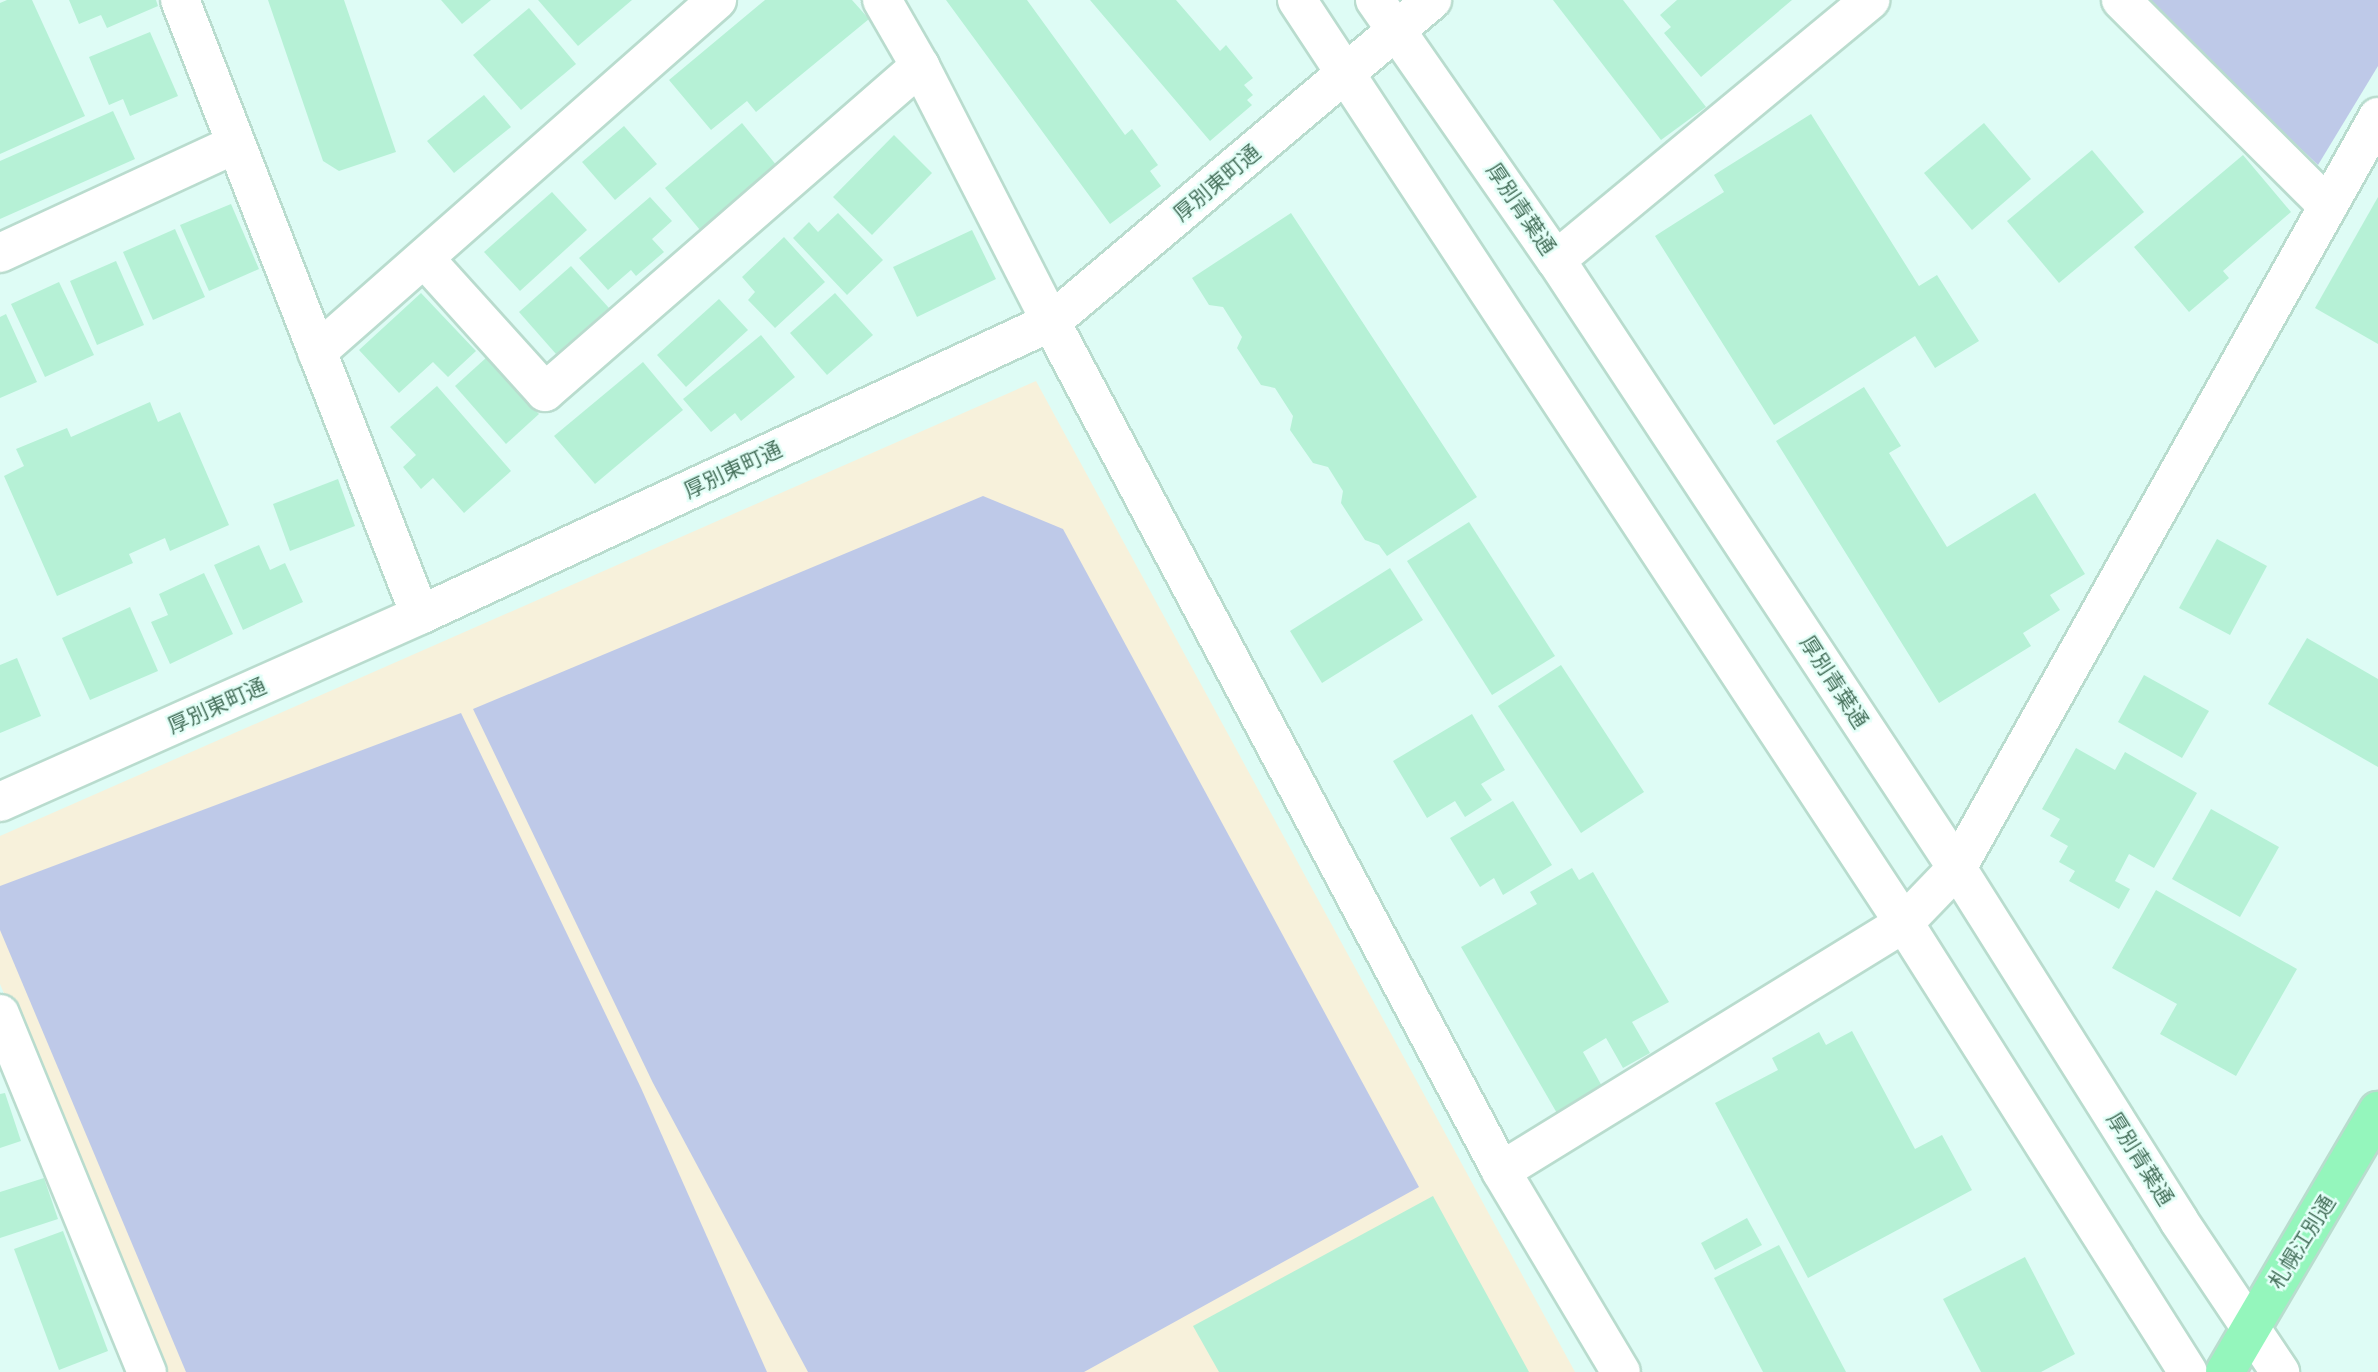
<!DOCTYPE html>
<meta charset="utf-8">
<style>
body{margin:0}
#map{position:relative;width:2378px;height:1372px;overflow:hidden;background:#defcf5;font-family:Roboto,"Noto Sans JP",sans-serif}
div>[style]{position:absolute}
.education>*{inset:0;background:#f7f1db}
.green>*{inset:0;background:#bec9e8}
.building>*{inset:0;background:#b6f1d6}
.roads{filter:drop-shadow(2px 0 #b9dcce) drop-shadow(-2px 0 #b9dcce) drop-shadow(0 2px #b9dcce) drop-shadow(0 -2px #b9dcce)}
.street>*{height:38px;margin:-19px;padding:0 19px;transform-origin:19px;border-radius:19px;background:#fff}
.secondary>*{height:38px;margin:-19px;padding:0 19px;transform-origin:19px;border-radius:19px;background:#fff}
.highway>*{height:38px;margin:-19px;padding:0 19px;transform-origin:19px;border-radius:19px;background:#94f6bc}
span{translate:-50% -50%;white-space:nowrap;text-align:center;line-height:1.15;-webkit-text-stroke:5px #e4fff8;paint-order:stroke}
.street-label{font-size:21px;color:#47715c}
</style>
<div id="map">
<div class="education">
<i style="clip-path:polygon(1036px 381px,1575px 1372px,163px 1372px,0 984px,0 836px)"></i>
</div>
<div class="green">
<i style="clip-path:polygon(2144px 0,2378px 0,2378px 66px,2318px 165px)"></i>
<i style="clip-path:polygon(983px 496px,1063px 529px,1419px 1187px,1084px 1372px,808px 1372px,653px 1083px,473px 709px)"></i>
<i style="clip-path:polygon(461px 713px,641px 1088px,767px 1372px,186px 1372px,0 930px,0 886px)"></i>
</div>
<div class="building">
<i style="clip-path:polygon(7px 0,32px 0,85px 116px,0 154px,0 3px)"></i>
<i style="clip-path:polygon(69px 0,156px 0,158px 6px,107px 28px,101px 15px,79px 24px)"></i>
<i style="clip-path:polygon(268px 0,344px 0,396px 152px,339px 171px,323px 161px)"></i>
<i style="clip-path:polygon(441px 0,491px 0,462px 24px)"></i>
<i style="clip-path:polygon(538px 0,632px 0,578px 46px)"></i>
<i style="clip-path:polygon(765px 0,852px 0,869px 19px,756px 112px,747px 101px,711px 130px,669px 80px)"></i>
<i style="clip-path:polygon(946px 0,1027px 0,1125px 135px,1132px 129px,1158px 165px,1150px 171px,1161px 186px,1110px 224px)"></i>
<i style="clip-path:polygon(1090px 0,1176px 0,1220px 51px,1226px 45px,1253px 78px,1244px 85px,1253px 95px,1247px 100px,1252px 105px,1210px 141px)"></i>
<i style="clip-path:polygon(1553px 0,1623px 0,1706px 107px,1661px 140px)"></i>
<i style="clip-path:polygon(1677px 0,1792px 0,1701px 77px,1664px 33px,1671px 27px,1660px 15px)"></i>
<i style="clip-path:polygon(529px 8px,576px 64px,521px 110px,473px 55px)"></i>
<i style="clip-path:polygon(150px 32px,178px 96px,130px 116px,123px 99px,109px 105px,89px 57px)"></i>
<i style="clip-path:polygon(484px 95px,511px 127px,454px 173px,427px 141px)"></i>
<i style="clip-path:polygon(113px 111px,135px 159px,0 219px,0 161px)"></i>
<i style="clip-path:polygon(1811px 114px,1919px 286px,1937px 275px,1979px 341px,1935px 368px,1915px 336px,1774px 425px,1655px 236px,1724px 192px,1714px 175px)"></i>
<i style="clip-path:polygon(742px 123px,777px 166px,700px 230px,665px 188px)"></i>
<i style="clip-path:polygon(1984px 123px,2031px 179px,1972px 230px,1924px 173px)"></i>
<i style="clip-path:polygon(624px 126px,657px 164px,615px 200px,582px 162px)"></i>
<i style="clip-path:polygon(894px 135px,932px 173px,872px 235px,833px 197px)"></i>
<i style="clip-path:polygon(2092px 150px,2144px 212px,2059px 283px,2007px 221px)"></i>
<i style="clip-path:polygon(2243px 155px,2291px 212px,2223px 271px,2229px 278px,2189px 312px,2134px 247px)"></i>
<i style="clip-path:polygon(552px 192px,587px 230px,520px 291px,484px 252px)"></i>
<i style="clip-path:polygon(650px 197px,672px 221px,652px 239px,664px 252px,636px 276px,631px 270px,608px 290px,579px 258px)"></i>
<i style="clip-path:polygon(2378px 197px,2378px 344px,2315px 308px)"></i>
<i style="clip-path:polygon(231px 204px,259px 269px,209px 291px,180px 225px)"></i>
<i style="clip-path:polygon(838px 213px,883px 260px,847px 295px,793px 238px,809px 222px,818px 232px)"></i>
<i style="clip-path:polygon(1291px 213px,1477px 497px,1387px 556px,1379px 545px,1365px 540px,1341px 503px,1343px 491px,1328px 467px,1313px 463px,1290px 430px,1293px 416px,1275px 388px,1261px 385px,1237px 348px,1242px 337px,1223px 307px,1209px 305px,1192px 278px)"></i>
<i style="clip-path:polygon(175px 229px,205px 297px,153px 320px,123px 252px)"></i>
<i style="clip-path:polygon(972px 230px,996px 279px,917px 317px,893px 267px)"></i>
<i style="clip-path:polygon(784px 237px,825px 282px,775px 328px,748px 300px,755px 292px,742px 277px)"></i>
<i style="clip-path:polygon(116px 261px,144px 325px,97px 345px,70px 281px)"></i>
<i style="clip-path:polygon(571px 266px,609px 308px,556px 354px,519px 312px)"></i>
<i style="clip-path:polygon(59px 282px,94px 355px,45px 377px,11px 304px)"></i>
<i style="clip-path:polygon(421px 293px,476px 351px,448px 377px,433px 362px,399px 393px,359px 350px)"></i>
<i style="clip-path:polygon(835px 293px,873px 335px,827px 375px,790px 333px)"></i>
<i style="clip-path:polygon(719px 299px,748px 330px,686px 387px,657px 355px)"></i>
<i style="clip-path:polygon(6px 314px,37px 382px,0 398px,0 317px)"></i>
<i style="clip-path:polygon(761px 335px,795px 377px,741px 421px,735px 413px,711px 432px,683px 399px)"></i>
<i style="clip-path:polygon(487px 357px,539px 414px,506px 444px,455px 386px)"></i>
<i style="clip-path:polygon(643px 362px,683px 410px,595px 484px,554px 436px)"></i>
<i style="clip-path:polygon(437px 386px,511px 471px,464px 513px,433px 478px,421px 489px,403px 467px,416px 455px,390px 427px)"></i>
<i style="clip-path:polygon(1864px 387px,1901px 446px,1889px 453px,1947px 547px,2035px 493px,2085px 574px,2050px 595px,2060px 610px,2023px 633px,2031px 646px,1939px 703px,1776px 441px)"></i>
<i style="clip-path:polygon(150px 402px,158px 422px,180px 412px,229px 525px,170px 551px,165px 538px,129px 554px,133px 563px,57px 596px,4px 476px,24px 466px,16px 449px,67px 428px,71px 437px)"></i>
<i style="clip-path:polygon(338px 479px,355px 526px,290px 551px,273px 504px)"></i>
<i style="clip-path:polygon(1469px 522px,1555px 656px,1492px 695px,1407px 561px)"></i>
<i style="clip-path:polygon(2217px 539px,2267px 566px,2230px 635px,2179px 608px)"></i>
<i style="clip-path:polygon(259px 545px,270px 570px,285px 563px,303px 602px,243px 630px,214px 565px)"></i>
<i style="clip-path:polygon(1390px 568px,1423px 620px,1322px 683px,1290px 631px)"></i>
<i style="clip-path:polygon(204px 573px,233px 634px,170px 664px,151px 622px,168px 615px,159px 594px)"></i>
<i style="clip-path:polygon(130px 607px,158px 671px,90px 700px,62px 638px)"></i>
<i style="clip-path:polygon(2307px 638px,2378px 679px,2378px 767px,2268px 704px)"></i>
<i style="clip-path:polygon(17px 658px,41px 716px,0 733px,0 665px)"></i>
<i style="clip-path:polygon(1561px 665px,1644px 792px,1581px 833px,1498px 706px)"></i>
<i style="clip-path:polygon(2144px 675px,2209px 711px,2182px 758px,2118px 722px)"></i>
<i style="clip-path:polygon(1472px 714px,1505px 770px,1481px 784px,1492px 800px,1465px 817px,1455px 801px,1427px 818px,1393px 761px)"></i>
<i style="clip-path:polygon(2076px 748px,2115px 770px,2125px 752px,2197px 793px,2154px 868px,2129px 854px,2115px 881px,2130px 889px,2119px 909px,2069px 881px,2075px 871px,2059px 862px,2068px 846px,2050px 836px,2060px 819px,2042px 809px)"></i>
<i style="clip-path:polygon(1513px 801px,1552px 865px,1503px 895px,1494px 878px,1480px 887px,1450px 838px)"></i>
<i style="clip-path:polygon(2211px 809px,2279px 847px,2240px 917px,2172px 879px)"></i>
<i style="clip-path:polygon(1572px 868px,1579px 880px,1593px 872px,1669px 1002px,1632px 1022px,1650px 1053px,1623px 1068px,1606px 1038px,1583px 1052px,1603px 1088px,1558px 1115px,1461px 947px,1537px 904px,1530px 892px)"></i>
<i style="clip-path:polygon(2156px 890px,2297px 969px,2236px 1076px,2160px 1034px,2177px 1004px,2112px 968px)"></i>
<i style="clip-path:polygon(1852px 1031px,1915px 1149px,1942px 1135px,1972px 1190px,1808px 1278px,1715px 1103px,1778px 1070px,1772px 1058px,1819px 1032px,1826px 1045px)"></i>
<i style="clip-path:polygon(5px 1093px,21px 1141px,0 1148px,0 1094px)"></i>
<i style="clip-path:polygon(44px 1178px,58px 1219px,0 1238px,0 1192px)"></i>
<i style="clip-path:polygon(1433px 1196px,1529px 1372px,1219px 1372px,1193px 1326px)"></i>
<i style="clip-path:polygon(1747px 1218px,1762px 1245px,1715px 1270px,1701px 1243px)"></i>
<i style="clip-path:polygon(63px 1231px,108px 1351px,59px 1370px,14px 1249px)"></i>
<i style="clip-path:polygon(1779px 1245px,1846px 1372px,1763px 1372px,1714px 1278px)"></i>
<i style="clip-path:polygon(2025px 1257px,2075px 1354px,2041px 1372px,1981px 1372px,1943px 1299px)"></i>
</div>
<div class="roads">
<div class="street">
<i style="left:180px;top:0;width:660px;rotate:68.68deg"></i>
<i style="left:882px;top:0;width:76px;rotate:60.1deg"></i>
<i style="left:920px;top:66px;width:288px;rotate:62.9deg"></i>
<i style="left:1051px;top:322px;width:961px;rotate:62.07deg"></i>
<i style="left:1501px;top:1171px;width:234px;rotate:59.2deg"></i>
<i style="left:2121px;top:0;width:292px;rotate:44.9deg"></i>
<i style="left:0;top:253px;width:258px;rotate:-24.8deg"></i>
<i style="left:425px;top:259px;width:179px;rotate:47.9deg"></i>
<i style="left:545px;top:392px;width:497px;rotate:-41deg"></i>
<i style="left:1556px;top:260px;width:408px;rotate:-39.6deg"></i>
<i style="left:317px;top:352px;width:533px;rotate:-41.35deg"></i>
<i style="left:0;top:802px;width:460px;rotate:-24deg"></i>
<i style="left:420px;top:615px;width:696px;rotate:-24.91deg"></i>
<i style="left:1051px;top:322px;width:499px;rotate:-40.2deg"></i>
<i style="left:0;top:1014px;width:387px;rotate:67.7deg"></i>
<i style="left:1501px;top:1171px;width:473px;rotate:-31.6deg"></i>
<i style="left:1904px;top:923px;width:76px;rotate:-46.1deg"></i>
<i style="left:1957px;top:868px;width:861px;rotate:-60.73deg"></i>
</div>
<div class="secondary">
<i style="left:1297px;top:0;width:1105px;rotate:56.67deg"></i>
<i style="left:1904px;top:923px;width:531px;rotate:57.69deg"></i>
<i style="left:1375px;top:0;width:317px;rotate:55.2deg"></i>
<i style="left:1556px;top:260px;width:728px;rotate:56.59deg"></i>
<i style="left:1957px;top:868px;width:417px;rotate:57.8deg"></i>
<i style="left:2179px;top:1221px;width:182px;rotate:56.2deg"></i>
</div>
<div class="highway">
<i style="left:2225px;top:1372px;width:303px;rotate:-59.6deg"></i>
</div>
</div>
<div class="street-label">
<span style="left:1217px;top:183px;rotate:-40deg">厚別東町通</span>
<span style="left:1521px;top:209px;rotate:56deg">厚別青葉通</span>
<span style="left:733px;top:470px;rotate:-25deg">厚別東町通</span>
<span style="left:1834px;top:682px;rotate:57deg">厚別青葉通</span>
<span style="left:217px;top:706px;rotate:-24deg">厚別東町通</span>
<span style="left:2140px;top:1159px;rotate:58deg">厚別青葉通</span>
<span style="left:2302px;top:1242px;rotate:-58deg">札幌江別通</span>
</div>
</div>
